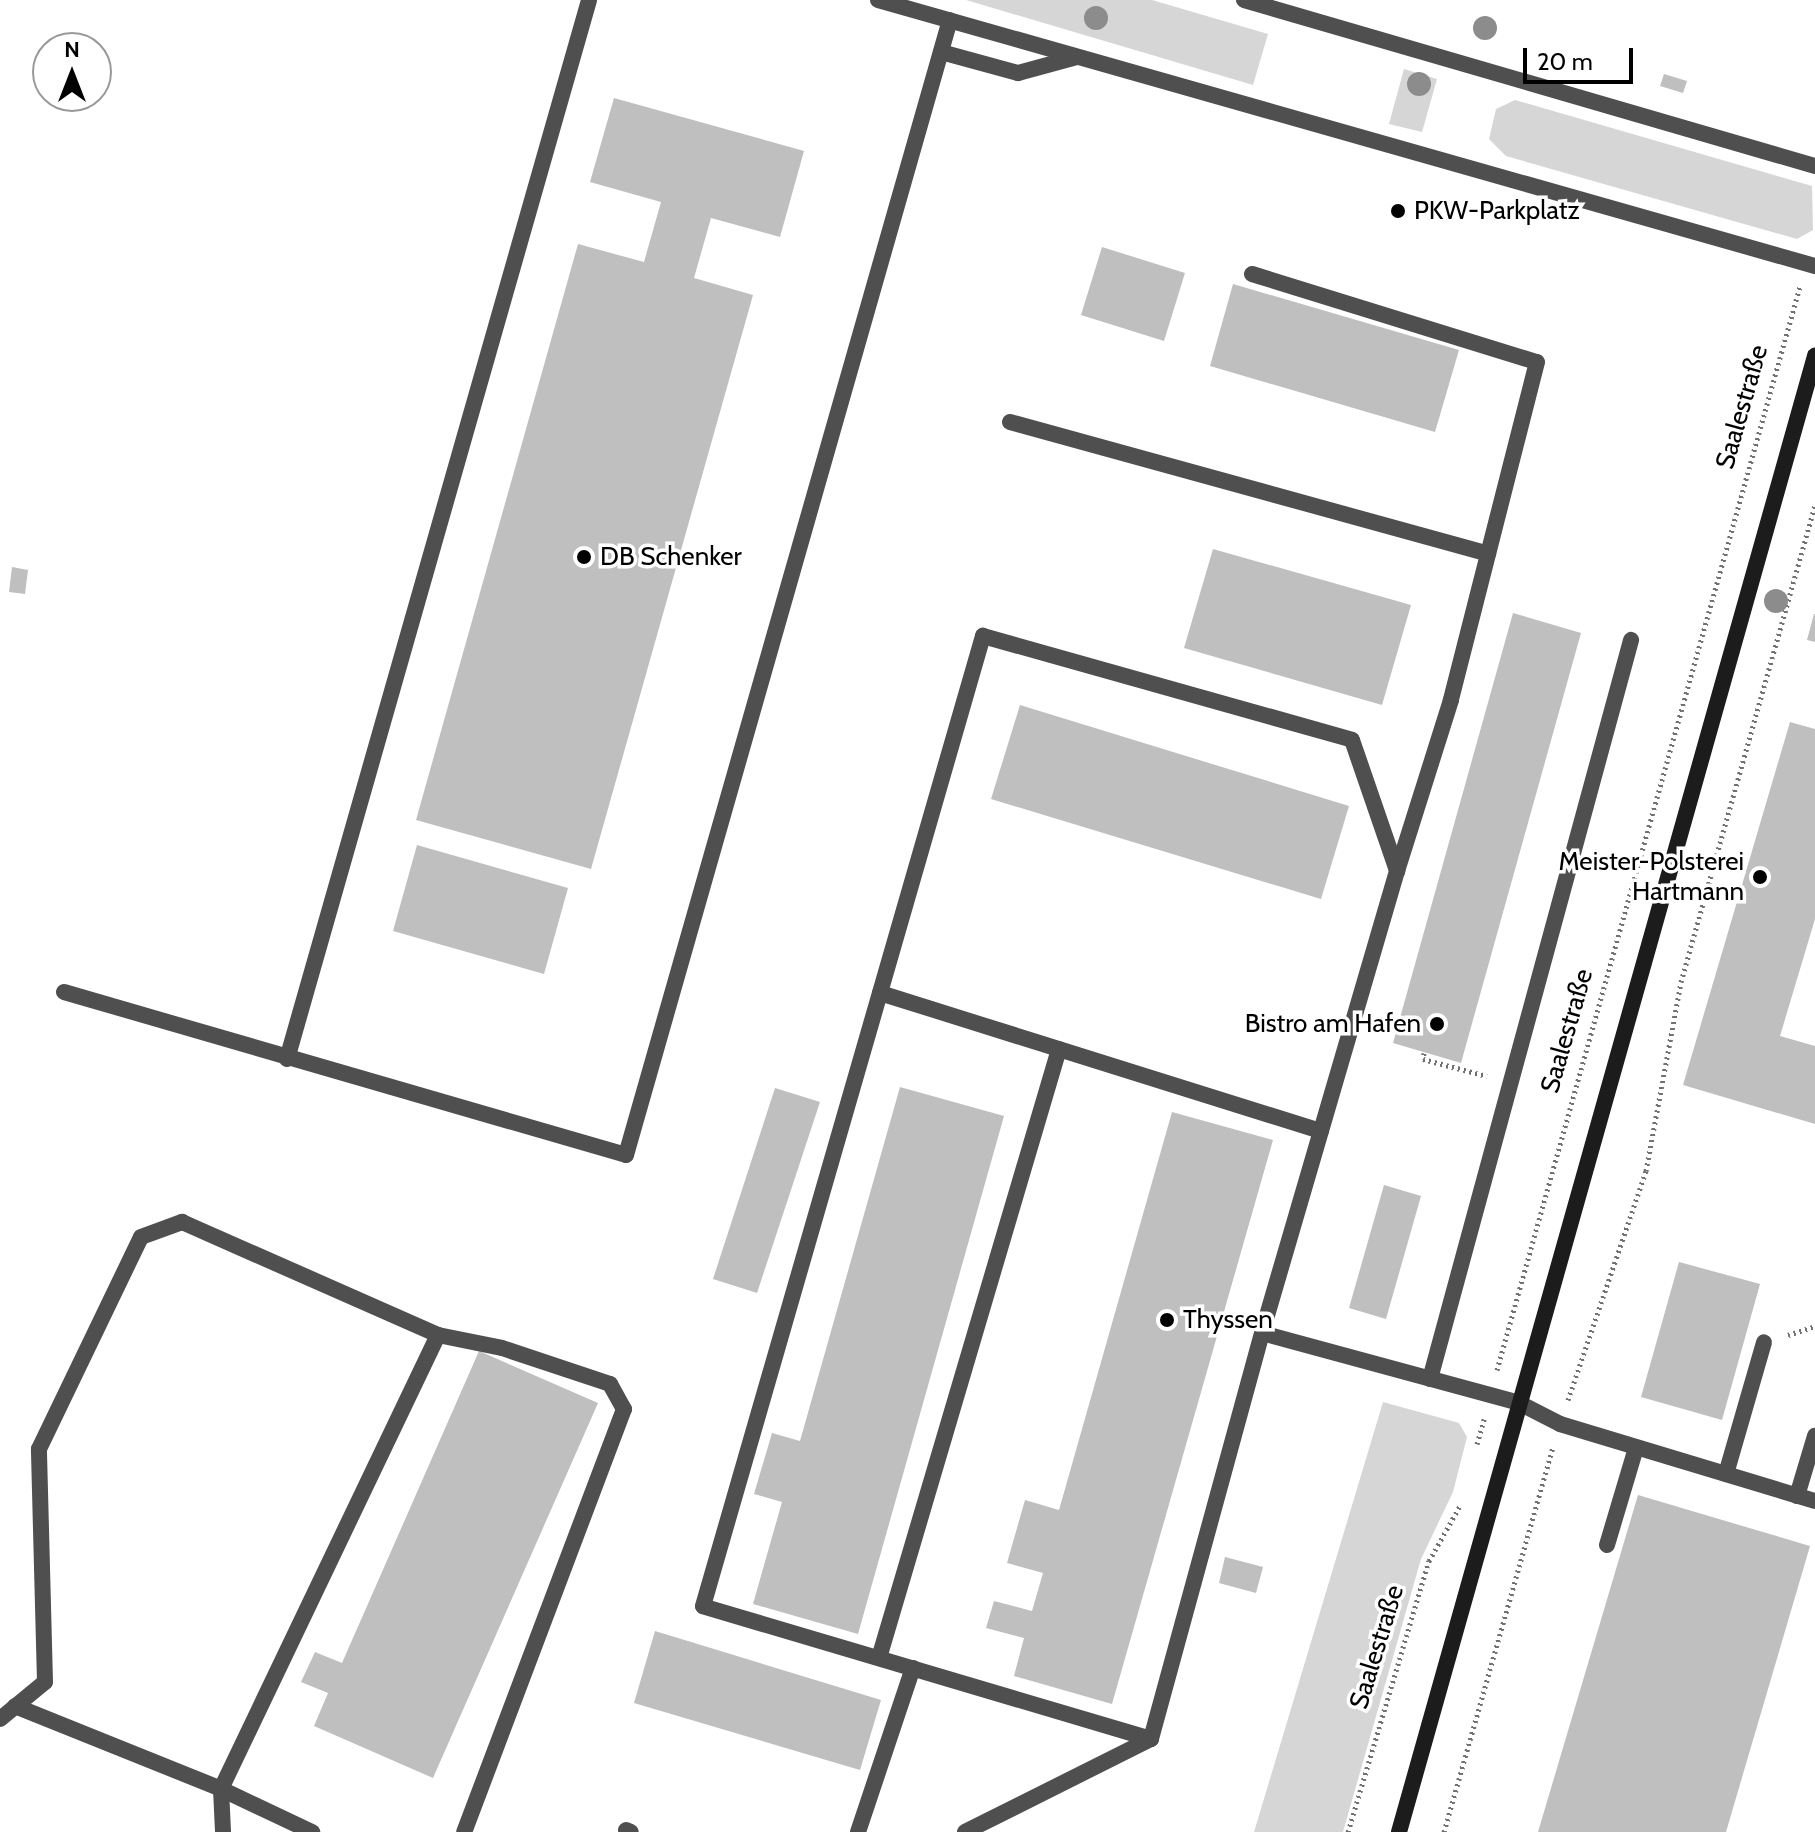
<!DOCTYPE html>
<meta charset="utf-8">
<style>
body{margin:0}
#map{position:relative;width:1815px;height:1832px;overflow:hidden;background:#fff;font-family:Cabin,sans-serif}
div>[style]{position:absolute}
.green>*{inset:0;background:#d6d6d6}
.building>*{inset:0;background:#bfbfbf}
.path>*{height:5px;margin-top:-2.5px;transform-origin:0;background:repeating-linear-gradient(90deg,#717171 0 2px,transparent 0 6px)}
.lane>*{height:16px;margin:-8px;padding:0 8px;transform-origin:8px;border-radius:8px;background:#4f4f4f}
.secondary>*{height:16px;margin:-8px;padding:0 8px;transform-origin:8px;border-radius:8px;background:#1c1c1c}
.trees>*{width:24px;height:24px;margin:-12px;border-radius:50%;background:#8c8c8c}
.dots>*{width:22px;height:22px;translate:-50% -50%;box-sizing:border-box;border:4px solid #fff;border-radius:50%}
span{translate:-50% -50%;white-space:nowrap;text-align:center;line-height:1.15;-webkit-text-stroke:7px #fff;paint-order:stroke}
.poi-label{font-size:26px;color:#000}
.left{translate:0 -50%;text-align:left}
.right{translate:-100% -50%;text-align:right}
.street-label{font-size:26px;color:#000}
.north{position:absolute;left:32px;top:32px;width:80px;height:80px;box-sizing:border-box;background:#fff;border:2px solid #999;border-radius:50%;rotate:0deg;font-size:22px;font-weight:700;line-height:32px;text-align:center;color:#000}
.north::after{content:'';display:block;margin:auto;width:28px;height:36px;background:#000;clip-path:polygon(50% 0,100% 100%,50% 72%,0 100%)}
.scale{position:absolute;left:1523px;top:48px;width:110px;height:36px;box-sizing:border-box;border:4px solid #000;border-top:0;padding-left:10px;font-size:24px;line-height:28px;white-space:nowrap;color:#000;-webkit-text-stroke:6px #fff;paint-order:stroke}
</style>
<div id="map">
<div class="green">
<i style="clip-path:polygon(966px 0,1152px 0,1268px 34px,1253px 85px)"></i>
<i style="clip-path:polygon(1404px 69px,1437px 79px,1422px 132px,1389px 124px)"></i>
<i style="clip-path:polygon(1515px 100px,1812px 186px,1813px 230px,1797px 239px,1506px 156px,1489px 139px,1496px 109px)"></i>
<i style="clip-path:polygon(1383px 1402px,1459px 1423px,1467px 1437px,1453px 1492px,1421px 1559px,1343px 1832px,1254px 1832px)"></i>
</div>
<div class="building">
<i style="clip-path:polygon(1664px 74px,1687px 81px,1683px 93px,1660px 86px)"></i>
<i style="clip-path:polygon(614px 98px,804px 151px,780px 237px,711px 218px,694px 278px,753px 295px,591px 869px,416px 820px,578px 244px,644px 262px,661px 202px,590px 182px)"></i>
<i style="clip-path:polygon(1102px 247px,1185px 273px,1164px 341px,1081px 315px)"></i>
<i style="clip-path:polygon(1233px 284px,1459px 350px,1435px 432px,1210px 366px)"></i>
<i style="clip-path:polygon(1213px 549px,1411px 605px,1382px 705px,1184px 648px)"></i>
<i style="clip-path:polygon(12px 567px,28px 570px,25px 594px,9px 592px)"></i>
<i style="clip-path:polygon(1513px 613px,1581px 633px,1461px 1063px,1393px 1043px)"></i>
<i style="clip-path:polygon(1814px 614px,1815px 614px,1815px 642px,1807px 640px)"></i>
<i style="clip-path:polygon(1020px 705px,1349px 806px,1321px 899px,991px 799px)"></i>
<i style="clip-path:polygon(1790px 722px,1815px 729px,1815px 919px,1780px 1036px,1815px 1046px,1815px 1124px,1683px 1085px)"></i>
<i style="clip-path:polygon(417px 845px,568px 888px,544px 974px,393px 931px)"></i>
<i style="clip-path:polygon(900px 1087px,1004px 1116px,858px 1634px,753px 1604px,782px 1502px,754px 1494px,772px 1433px,800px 1441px)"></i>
<i style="clip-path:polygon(775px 1088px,820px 1102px,757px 1293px,713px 1279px)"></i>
<i style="clip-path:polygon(1172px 1112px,1273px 1140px,1112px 1704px,1014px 1676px,1024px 1638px,986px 1628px,994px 1601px,1032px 1611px,1043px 1573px,1007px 1563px,1025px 1500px,1059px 1510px)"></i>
<i style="clip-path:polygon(1384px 1185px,1421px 1196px,1386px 1319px,1349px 1308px)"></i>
<i style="clip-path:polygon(1679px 1262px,1760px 1284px,1722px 1420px,1641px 1397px)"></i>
<i style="clip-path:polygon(479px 1351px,598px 1403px,433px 1778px,314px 1726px,328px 1693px,301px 1682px,315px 1652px,342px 1663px)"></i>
<i style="clip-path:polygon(1638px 1495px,1810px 1546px,1726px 1832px,1538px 1832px)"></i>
<i style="clip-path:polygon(1225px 1557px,1263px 1567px,1256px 1593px,1219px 1583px)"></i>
<i style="clip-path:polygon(655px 1631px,881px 1700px,860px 1770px,634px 1703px)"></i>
</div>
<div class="path">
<i style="left:1424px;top:1053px;width:6px;rotate:99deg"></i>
<i style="left:1423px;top:1059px;width:66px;rotate:14.9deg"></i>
<i style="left:1788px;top:1335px;width:28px;rotate:-18deg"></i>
<i style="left:1497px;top:1370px;width:1126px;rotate:-74.38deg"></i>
<i style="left:1568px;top:1400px;width:242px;rotate:-71.2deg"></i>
<i style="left:1646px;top:1171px;width:192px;rotate:-79.5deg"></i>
<i style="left:1681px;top:982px;width:495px;rotate:-74.3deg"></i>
<i style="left:1477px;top:1444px;width:26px;rotate:-74deg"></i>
<i style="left:1348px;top:1832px;width:283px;rotate:-73.4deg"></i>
<i style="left:1429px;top:1561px;width:65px;rotate:-60.7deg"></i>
<i style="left:1444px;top:1832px;width:399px;rotate:-74.2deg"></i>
</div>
<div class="lane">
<i style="left:878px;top:0;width:974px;rotate:15.85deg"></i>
<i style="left:1244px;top:0;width:595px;rotate:16.21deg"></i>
<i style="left:941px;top:52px;width:80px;rotate:15.3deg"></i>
<i style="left:1018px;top:73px;width:61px;rotate:-15.2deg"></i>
<i style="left:1252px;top:274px;width:298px;rotate:17.2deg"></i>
<i style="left:1537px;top:362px;width:349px;rotate:104.3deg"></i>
<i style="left:1451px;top:700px;width:179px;rotate:107.5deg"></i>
<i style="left:1010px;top:422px;width:496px;rotate:15.4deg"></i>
<i style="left:64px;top:992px;width:585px;rotate:16.17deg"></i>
<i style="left:626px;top:1155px;width:1180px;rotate:-74.07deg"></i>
<i style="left:880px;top:993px;width:462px;rotate:17.4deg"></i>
<i style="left:287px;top:1059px;width:1101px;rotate:-74.08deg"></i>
<i style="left:1262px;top:1333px;width:421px;rotate:105.3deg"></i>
<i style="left:1151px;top:1739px;width:467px;rotate:-163.5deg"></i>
<i style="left:703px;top:1606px;width:1010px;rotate:-73.9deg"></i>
<i style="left:983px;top:636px;width:383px;rotate:15.7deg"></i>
<i style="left:1352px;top:740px;width:139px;rotate:71deg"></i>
<i style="left:1397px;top:871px;width:481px;rotate:106.3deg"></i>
<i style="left:1262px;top:1333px;width:266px;rotate:15.2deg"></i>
<i style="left:1519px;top:1403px;width:46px;rotate:27.1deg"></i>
<i style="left:1560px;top:1424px;width:266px;rotate:16.8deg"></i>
<i style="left:438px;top:1335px;width:65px;rotate:11.5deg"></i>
<i style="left:502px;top:1348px;width:114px;rotate:18.4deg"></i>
<i style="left:610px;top:1384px;width:29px;rotate:61deg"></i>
<i style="left:624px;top:1409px;width:452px;rotate:110.7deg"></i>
<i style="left:1430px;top:1379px;width:766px;rotate:-74.78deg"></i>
<i style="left:1726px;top:1474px;width:137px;rotate:-73.9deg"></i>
<i style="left:1797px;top:1496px;width:63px;rotate:-73.3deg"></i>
<i style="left:1607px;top:1545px;width:101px;rotate:-73.4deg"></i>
<i style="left:879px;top:1658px;width:635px;rotate:-73.53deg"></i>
<i style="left:15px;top:1706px;width:222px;rotate:21.9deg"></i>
<i style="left:221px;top:1789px;width:101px;rotate:25.3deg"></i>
<i style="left:0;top:1719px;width:58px;rotate:-39.4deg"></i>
<i style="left:45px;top:1682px;width:233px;rotate:-91.5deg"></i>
<i style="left:39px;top:1449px;width:235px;rotate:-64.3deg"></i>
<i style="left:141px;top:1237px;width:44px;rotate:-20.1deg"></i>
<i style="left:182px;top:1222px;width:280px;rotate:23.8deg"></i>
<i style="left:438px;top:1335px;width:503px;rotate:115.55deg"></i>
<i style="left:221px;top:1789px;width:43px;rotate:87.3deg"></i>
<i style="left:626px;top:1830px;width:5px;rotate:22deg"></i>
<i style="left:858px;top:1832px;width:173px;rotate:-71.5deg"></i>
<i style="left:965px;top:1832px;width:208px;rotate:-26.6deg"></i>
</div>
<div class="secondary">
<i style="left:1399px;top:1832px;width:1534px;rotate:-74.26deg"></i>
</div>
<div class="trees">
<i style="left:1096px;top:18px"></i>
<i style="left:1485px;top:28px"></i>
<i style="left:1419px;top:84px"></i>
<i style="left:1776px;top:601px"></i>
</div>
<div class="dots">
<i style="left:1398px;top:211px;background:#000"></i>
<i style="left:584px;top:557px;background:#000"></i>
<i style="left:1760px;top:877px;background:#000"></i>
<i style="left:1437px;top:1024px;background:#000"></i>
<i style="left:1167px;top:1320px;background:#000"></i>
</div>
<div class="poi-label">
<span class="left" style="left:1414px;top:211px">PKW-Parkplatz</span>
<span class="left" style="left:600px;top:557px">DB Schenker</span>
<span class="right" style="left:1744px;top:877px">Meister-Polsterei<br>Hartmann</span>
<span class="right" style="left:1421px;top:1024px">Bistro am Hafen</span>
<span class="left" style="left:1183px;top:1320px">Thyssen</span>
</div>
<div class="street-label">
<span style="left:1742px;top:407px;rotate:-74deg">Saalestraße</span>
<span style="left:1567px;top:1031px;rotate:-74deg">Saalestraße</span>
<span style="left:1377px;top:1647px;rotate:-73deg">Saalestraße</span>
</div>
<div class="north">N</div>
<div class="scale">20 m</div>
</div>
